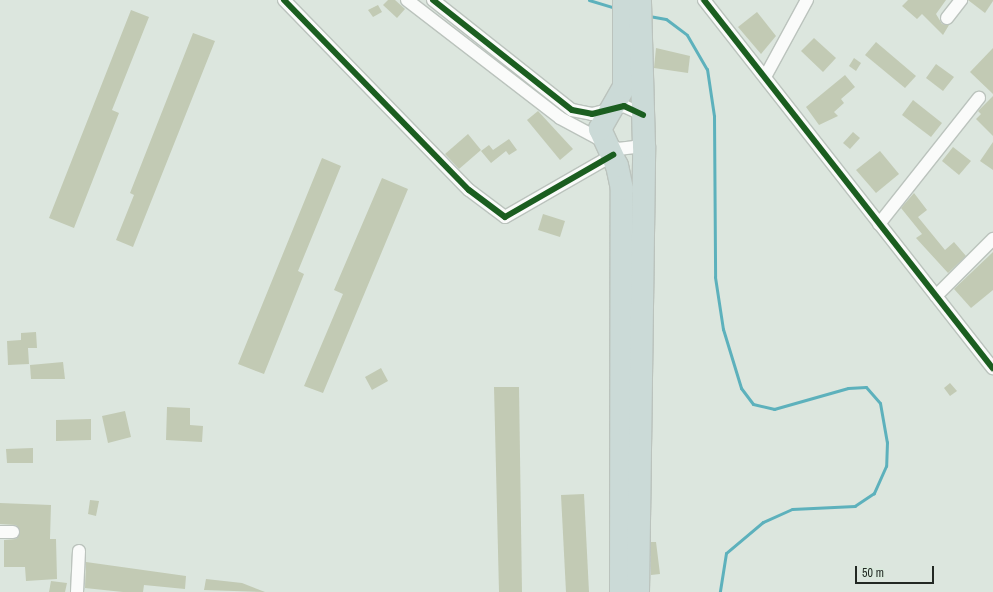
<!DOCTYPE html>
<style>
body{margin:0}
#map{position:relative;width:993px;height:592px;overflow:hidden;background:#dce6de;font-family:"Archivo Narrow",sans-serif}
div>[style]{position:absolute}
.stream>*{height:3px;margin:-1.5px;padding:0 1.5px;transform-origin:1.5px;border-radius:1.5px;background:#5db1bc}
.building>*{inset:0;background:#c2cab4}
.roads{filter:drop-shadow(1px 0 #bbc3bd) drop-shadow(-1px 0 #bbc3bd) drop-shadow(0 1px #bbc3bd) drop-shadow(0 -1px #bbc3bd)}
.street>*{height:12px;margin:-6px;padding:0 6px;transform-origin:6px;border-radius:6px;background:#fafbfa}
.highway>*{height:22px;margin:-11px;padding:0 11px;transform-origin:11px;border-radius:11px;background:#cbdad7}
.cycleway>*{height:6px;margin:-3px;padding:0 3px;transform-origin:3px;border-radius:3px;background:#1b5e20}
span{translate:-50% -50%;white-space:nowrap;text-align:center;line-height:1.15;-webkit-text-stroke:3px #d9e9dc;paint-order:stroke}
.scale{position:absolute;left:855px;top:566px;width:79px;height:18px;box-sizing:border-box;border:2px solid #222823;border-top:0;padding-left:5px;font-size:12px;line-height:14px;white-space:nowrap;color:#222823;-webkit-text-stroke:3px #d9e9dc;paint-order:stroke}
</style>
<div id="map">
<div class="stream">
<i style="left:589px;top:0;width:28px;rotate:17deg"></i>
<i style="left:649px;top:16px;width:17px;rotate:10deg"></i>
<i style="left:666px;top:19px;width:26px;rotate:37deg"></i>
<i style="left:687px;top:35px;width:39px;rotate:60deg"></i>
<i style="left:707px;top:69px;width:48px;rotate:81.5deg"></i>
<i style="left:714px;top:116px;width:161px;rotate:89.6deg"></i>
<i style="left:715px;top:277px;width:53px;rotate:81.3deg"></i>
<i style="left:723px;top:329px;width:62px;rotate:73deg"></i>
<i style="left:741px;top:388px;width:20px;rotate:53deg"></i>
<i style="left:753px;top:404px;width:22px;rotate:13deg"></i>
<i style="left:774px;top:409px;width:77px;rotate:-15.8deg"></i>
<i style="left:848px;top:388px;width:18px;rotate:-3deg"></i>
<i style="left:866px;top:387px;width:21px;rotate:49deg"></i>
<i style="left:880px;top:403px;width:40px;rotate:80deg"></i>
<i style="left:887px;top:442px;width:24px;rotate:92deg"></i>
<i style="left:886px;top:466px;width:30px;rotate:114deg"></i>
<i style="left:874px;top:493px;width:23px;rotate:146deg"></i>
<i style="left:855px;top:506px;width:63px;rotate:177.3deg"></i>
<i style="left:792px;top:509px;width:32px;rotate:156deg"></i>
<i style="left:763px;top:522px;width:48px;rotate:140deg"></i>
<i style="left:726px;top:553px;width:39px;rotate:99deg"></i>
</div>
<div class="building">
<i style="clip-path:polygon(388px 0,395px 0,405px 9px,397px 18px,383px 5px)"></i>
<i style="clip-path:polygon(908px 0,946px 0,936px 14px,942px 24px,949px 25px,943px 35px,922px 14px,917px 19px,902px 6px)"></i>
<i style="clip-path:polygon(968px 0,993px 0,993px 1px,985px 13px)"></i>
<i style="clip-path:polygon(378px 5px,382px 12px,373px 17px,368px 10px)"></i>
<i style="clip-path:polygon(131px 10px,149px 17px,112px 110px,119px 113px,74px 228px,49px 218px)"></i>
<i style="clip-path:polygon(757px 12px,776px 36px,761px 54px,738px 27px)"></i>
<i style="clip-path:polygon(193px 33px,215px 41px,133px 247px,116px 240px,134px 195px,130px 193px)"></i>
<i style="clip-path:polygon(814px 38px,836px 58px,823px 72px,801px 51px)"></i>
<i style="clip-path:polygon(876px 42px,916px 76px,905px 88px,865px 55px)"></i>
<i style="clip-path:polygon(656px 48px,690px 56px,688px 73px,654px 68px)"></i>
<i style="clip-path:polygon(993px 48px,993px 94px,970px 72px)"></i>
<i style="clip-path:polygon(854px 58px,861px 63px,856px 71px,849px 66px)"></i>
<i style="clip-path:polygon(936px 64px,954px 77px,943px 91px,926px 78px)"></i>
<i style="clip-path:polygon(845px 75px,855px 87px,841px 99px,844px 103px,834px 112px,838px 116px,819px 125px,806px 107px)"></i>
<i style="clip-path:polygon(993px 96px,993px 136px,976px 119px,981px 114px,978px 111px)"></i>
<i style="clip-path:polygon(913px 100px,942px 123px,931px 137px,902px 115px)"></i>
<i style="clip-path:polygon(538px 111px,573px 149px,560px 160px,527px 120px)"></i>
<i style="clip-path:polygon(853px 132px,860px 138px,850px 149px,843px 143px)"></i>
<i style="clip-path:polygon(468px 134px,481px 150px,459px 169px,445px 154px)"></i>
<i style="clip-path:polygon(509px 139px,517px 150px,509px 155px,506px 151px,491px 163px,481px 151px,489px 145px,493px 150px)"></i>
<i style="clip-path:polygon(993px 142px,993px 170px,980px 161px)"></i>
<i style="clip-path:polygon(953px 147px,971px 161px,959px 175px,942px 161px)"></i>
<i style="clip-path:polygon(880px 151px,899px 174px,876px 193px,856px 170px)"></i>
<i style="clip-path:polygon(322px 158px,341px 166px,298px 271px,304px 274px,264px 374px,238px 364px)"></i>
<i style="clip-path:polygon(382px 178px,408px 189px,323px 393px,304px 386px,343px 294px,334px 290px)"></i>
<i style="clip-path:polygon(914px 193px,927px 210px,918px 217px,945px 250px,954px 242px,966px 256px,948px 273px,916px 238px,922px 234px,901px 208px)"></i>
<i style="clip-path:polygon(543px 214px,565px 221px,560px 237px,538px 230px)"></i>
<i style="clip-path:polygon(993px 252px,993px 290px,971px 308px,954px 289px)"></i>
<i style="clip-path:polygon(36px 332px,37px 348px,28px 348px,29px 364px,8px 365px,7px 341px,21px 340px,21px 333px)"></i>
<i style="clip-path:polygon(63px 362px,65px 379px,31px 379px,30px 365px)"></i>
<i style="clip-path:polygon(381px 368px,388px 381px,372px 390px,365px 377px)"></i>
<i style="clip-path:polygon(950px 383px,957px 391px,950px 396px,944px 388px)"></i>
<i style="clip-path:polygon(494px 387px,519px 387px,522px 592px,499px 592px)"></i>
<i style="clip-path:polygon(167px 407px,190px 408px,190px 425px,203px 426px,202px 442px,166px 440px)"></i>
<i style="clip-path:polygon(125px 411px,131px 437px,108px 443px,102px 416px)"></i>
<i style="clip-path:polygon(91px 419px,91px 440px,56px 441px,56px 420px)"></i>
<i style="clip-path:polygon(33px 448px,33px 463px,7px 463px,6px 449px)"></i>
<i style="clip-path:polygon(584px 494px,589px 592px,566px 592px,561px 495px)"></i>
<i style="clip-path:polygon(90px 500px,99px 501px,96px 516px,88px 514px)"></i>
<i style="clip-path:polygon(0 503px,51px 505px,50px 539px,56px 539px,57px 579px,26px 581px,25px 567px,4px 567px,4px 540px,16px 539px,20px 532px,16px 525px,0 524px)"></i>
<i style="clip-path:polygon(651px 542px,656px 542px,660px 574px,651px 575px)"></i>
<i style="clip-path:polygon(86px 562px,186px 576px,185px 589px,144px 585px,143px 592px,123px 592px,85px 588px)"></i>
<i style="clip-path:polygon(206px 579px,242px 583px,265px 592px,204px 590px)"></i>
<i style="clip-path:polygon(51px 581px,67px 583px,65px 592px,49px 592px)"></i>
</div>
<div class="roads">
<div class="street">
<i style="left:284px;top:0;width:265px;rotate:45.8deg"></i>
<i style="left:469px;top:190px;width:45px;rotate:36.9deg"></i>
<i style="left:505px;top:217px;width:125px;rotate:-29.9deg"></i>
<i style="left:407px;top:0;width:193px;rotate:37.6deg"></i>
<i style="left:560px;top:118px;width:66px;rotate:28.1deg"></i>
<i style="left:618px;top:149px;width:17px;rotate:-7deg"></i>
<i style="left:635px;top:147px;width:12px;rotate:-42deg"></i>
<i style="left:433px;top:0;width:177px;rotate:38.4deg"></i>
<i style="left:572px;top:110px;width:20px;rotate:11deg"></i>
<i style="left:592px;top:114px;width:33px;rotate:-14deg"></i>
<i style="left:624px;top:106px;width:21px;rotate:25deg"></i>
<i style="left:704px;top:0;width:468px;rotate:51.9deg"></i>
<i style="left:947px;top:18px;width:23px;rotate:-52deg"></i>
<i style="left:765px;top:77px;width:88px;rotate:-61.4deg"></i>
<i style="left:879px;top:224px;width:161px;rotate:-51.6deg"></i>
<i style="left:936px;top:296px;width:81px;rotate:-45deg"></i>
<i style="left:0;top:532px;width:13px"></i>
<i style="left:77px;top:592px;width:41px;rotate:-87.2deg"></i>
</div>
<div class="highway">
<i style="left:621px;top:592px;width:403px;rotate:-89.9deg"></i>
<i style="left:622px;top:189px;width:24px;rotate:-102deg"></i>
<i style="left:617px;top:166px;width:41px;rotate:-114.7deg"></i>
<i style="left:600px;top:129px;width:48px;rotate:-60.3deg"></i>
<i style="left:624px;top:87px;width:87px;rotate:-90deg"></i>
<i style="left:638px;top:592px;width:446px;rotate:-89.2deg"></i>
<i style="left:644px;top:146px;width:146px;rotate:-91.6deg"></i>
</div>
</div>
<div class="cycleway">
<i style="left:284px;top:0;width:265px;rotate:45.8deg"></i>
<i style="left:469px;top:190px;width:45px;rotate:36.9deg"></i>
<i style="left:505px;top:217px;width:125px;rotate:-29.9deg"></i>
<i style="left:433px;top:0;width:177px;rotate:38.4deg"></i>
<i style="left:572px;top:110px;width:20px;rotate:11deg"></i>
<i style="left:592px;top:114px;width:33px;rotate:-14deg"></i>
<i style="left:624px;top:106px;width:21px;rotate:25deg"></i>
<i style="left:704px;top:0;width:468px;rotate:51.9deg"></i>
</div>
<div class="scale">50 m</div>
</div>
